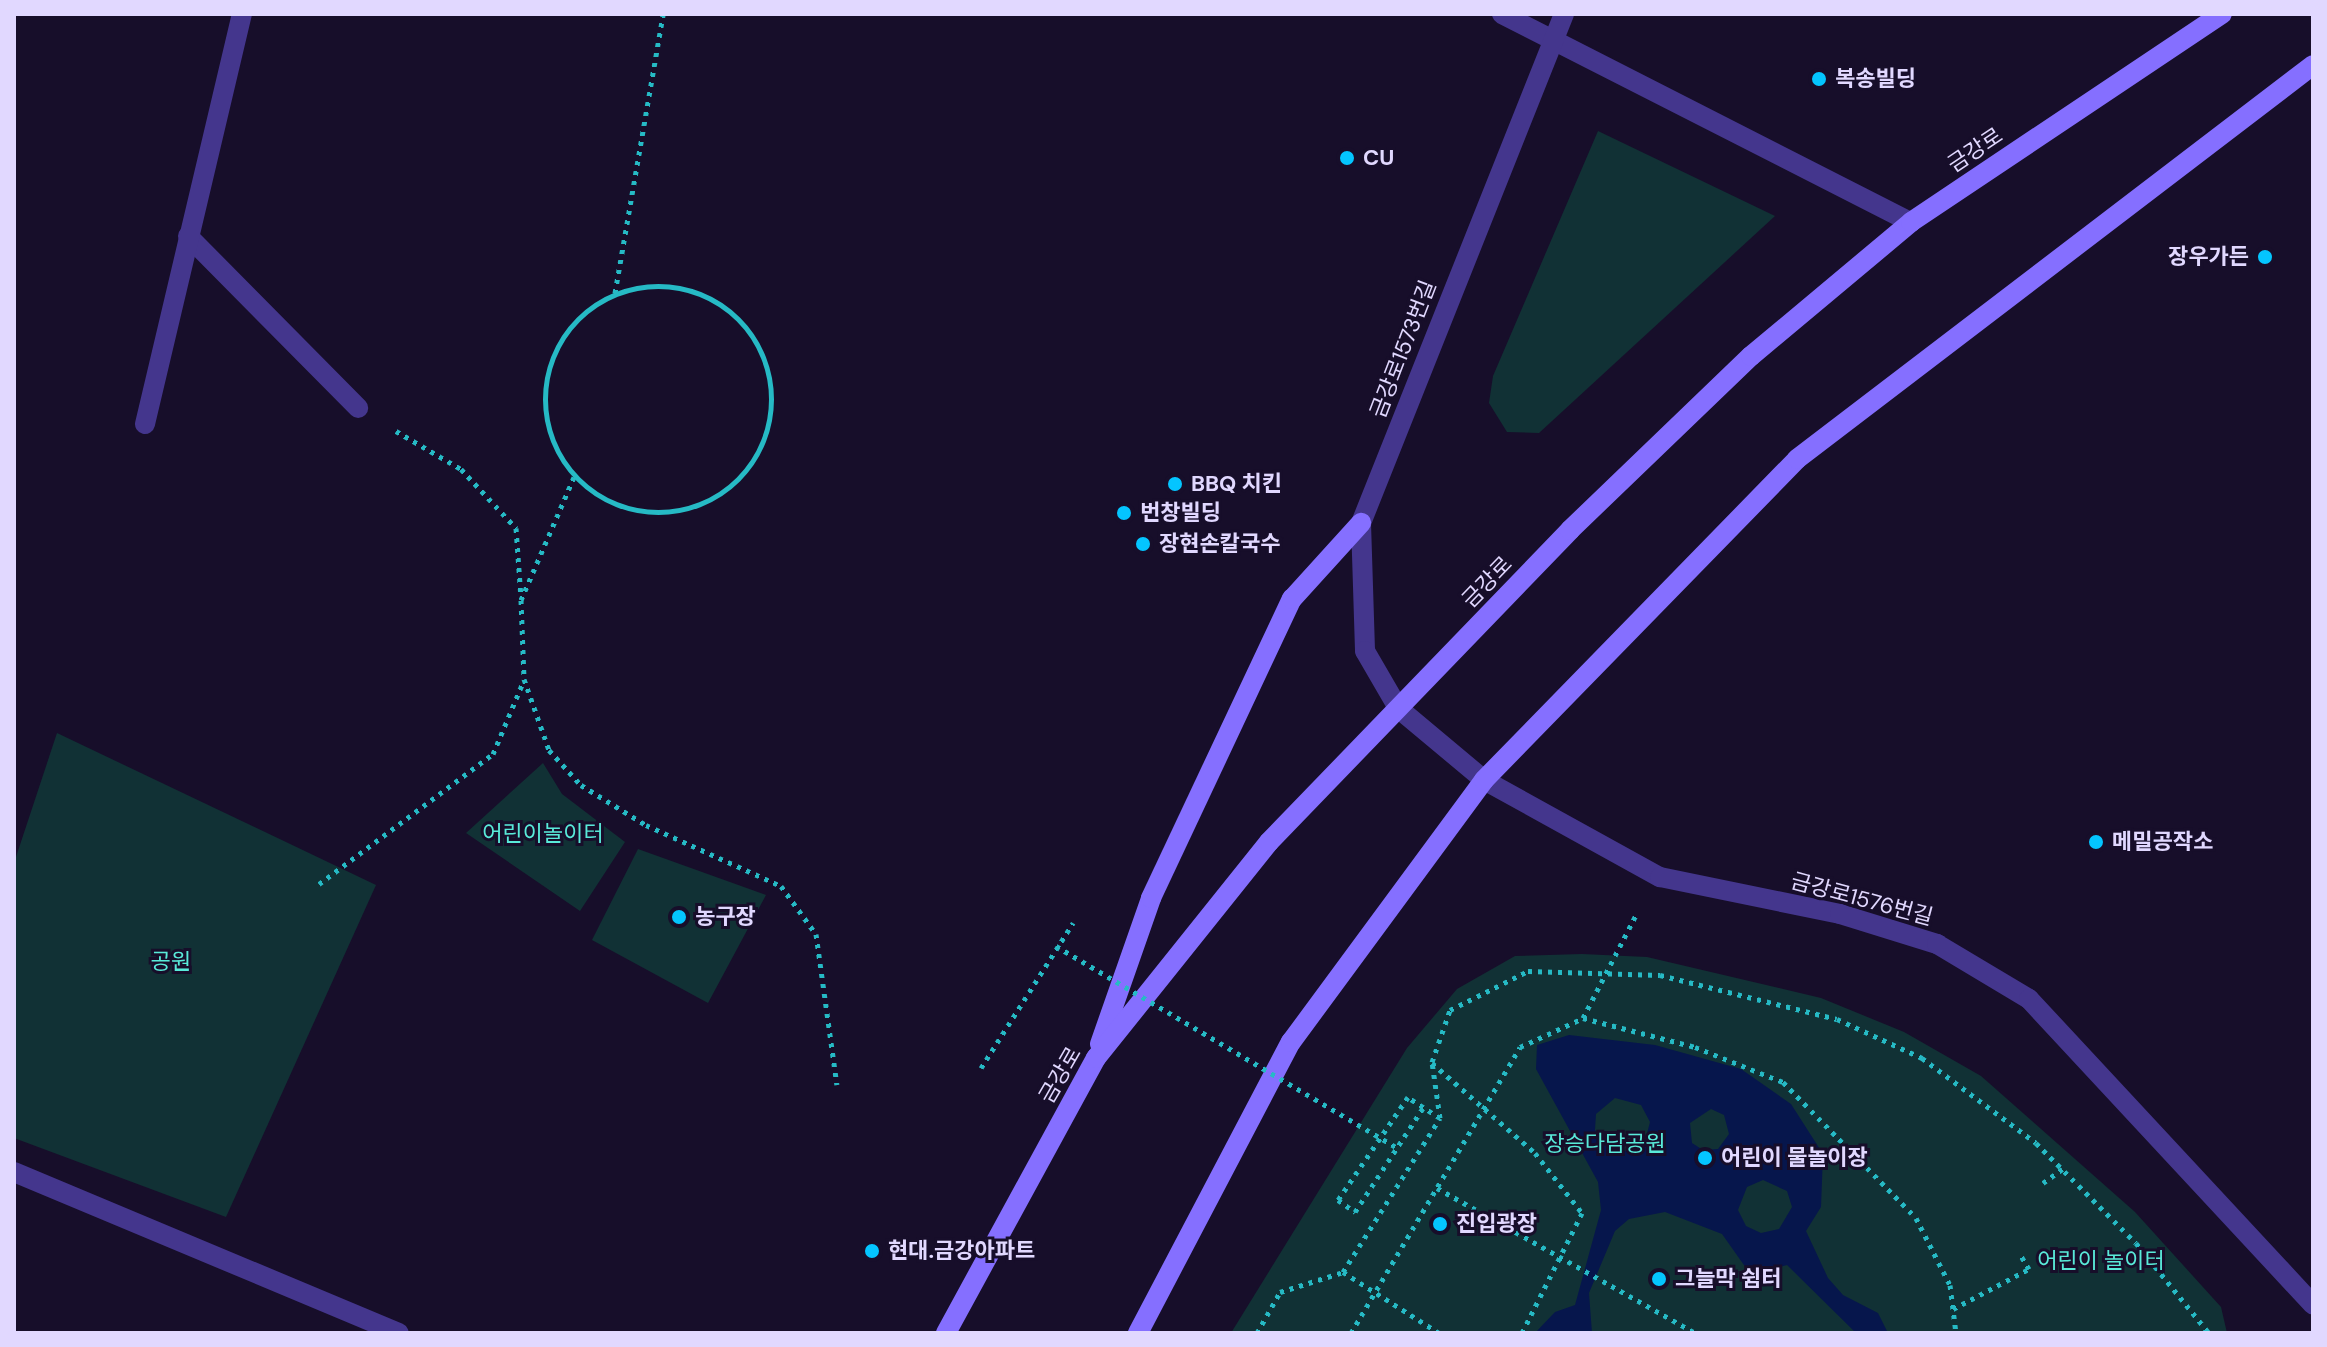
<!DOCTYPE html>
<meta charset="utf-8">
<style>
body{margin:0}
#map{position:relative;width:2327px;height:1347px;overflow:hidden;background:#170e2a;font-family:"DM Sans","Noto Sans KR",sans-serif}
div>[style]{position:absolute}
.green>*{inset:0;background:#113135}
.water>*{inset:0;background:#06164c}
.path>*{height:5px;margin-top:-2.5px;transform-origin:0;background:repeating-linear-gradient(90deg,#26bac5 0 4px,transparent 0 10px)}
.path>.ring{margin:-2.5px;padding:0;box-sizing:content-box;background:none;border:5px solid #26bac5;border-radius:50%}
.lane>*{height:20px;margin:-10px;padding:0 10px;transform-origin:10px;border-radius:10px;background:#44368d}
.street>*{height:20px;margin:-10px;padding:0 10px;transform-origin:10px;border-radius:10px;background:#44368d}
.secondary>*{height:20px;margin:-10px;padding:0 10px;transform-origin:10px;border-radius:10px;background:#856fff}
.path-bridge>*{height:5px;margin-top:-2.5px;transform-origin:0;background:repeating-linear-gradient(90deg,#26bac5 0 4px,transparent 0 10px)}
.dots>*{width:22px;height:22px;translate:-50% -50%;box-sizing:border-box;border:4px solid #170e2a;border-radius:50%}
span{translate:-50% -50%;white-space:nowrap;text-align:center;line-height:1.15;-webkit-text-stroke:6px #170e2a;paint-order:stroke}
.poi-label{font-size:22px;color:#e1d8ff;font-weight:700}
.left{translate:0 -50%;text-align:left}
.right{translate:-100% -50%;text-align:right}
.street-label{font-size:22px;color:#e1d8ff}
.park-label{font-size:22px;color:#59ead9}
.frame{position:absolute;inset:0;border:16px solid #e1d8ff;pointer-events:none}
</style>
<div id="map">
<div class="green">
<i style="clip-path:polygon(1598px 131px,1775px 216px,1539px 433px,1507px 432px,1489px 403px,1493px 376px)"></i>
<i style="clip-path:polygon(57px 733px,376px 885px,226px 1217px,14px 1138px,14px 863px)"></i>
<i style="clip-path:polygon(543px 763px,562px 794px,625px 842px,580px 911px,466px 833px)"></i>
<i style="clip-path:polygon(638px 849px,766px 895px,708px 1003px,592px 940px)"></i>
<i style="clip-path:polygon(1582px 954px,1647px 957px,1821px 998px,1904px 1032px,1981px 1076px,2135px 1212px,2221px 1307px,2227px 1333px,1231px 1333px,1407px 1048px,1457px 989px,1515px 956px)"></i>
</div>
<div class="water">
<i style="clip-path:polygon(evenodd,1569px 1035px,1655px 1045px,1741px 1069px,1791px 1104px,1823px 1154px,1821px 1207px,1806px 1231px,1828px 1278px,1843px 1295px,1878px 1313px,1888px 1333px,1856px 1333px,1787px 1265px,1751px 1275px,1722px 1234px,1665px 1212px,1629px 1219px,1615px 1231px,1589px 1293px,1592px 1333px,1535px 1333px,1555px 1312px,1575px 1305px,1601px 1210px,1598px 1182px,1536px 1069px,1537px 1045px,1569px 1035px,1615px 1098px,1641px 1105px,1650px 1122px,1645px 1141px,1630px 1152px,1603px 1145px,1595px 1130px,1596px 1114px,1615px 1098px,1569px 1035px,1711px 1109px,1724px 1115px,1729px 1134px,1718px 1149px,1703px 1150px,1692px 1143px,1690px 1123px,1711px 1109px,1569px 1035px,1763px 1180px,1787px 1191px,1792px 1207px,1779px 1229px,1761px 1233px,1746px 1226px,1738px 1210px,1747px 1187px,1763px 1180px)"></i>
</div>
<div class="path">
<i class="ring" style="left:545px;top:286px;width:221px;height:221px"></i>
<i style="left:615px;top:293px;width:283px;rotate:-80.2deg"></i>
<i style="left:396px;top:431px;width:75px;rotate:30.3deg"></i>
<i style="left:461px;top:469px;width:81px;rotate:47deg"></i>
<i style="left:516px;top:528px;width:70px;rotate:85.9deg"></i>
<i style="left:574px;top:477px;width:134px;rotate:113.3deg"></i>
<i style="left:521px;top:600px;width:79px;rotate:87.8deg"></i>
<i style="left:524px;top:679px;width:75px;rotate:70.6deg"></i>
<i style="left:549px;top:750px;width:47px;rotate:47.6deg"></i>
<i style="left:581px;top:785px;width:76px;rotate:31.6deg"></i>
<i style="left:646px;top:825px;width:148px;rotate:24.3deg"></i>
<i style="left:781px;top:886px;width:59px;rotate:53.9deg"></i>
<i style="left:816px;top:934px;width:152px;rotate:82.1deg"></i>
<i style="left:319px;top:884px;width:217px;rotate:-36.8deg"></i>
<i style="left:493px;top:754px;width:80px;rotate:-67.3deg"></i>
<i style="left:1583px;top:1018px;width:116px;rotate:-62.8deg"></i>
<i style="left:1432px;top:1063px;width:137px;rotate:41.1deg"></i>
<i style="left:1535px;top:1153px;width:76px;rotate:51.9deg"></i>
<i style="left:1582px;top:1213px;width:134px;rotate:116.6deg"></i>
<i style="left:981px;top:1068px;width:172px;rotate:-57.6deg"></i>
<i style="left:1440px;top:1118px;width:57px;rotate:-98.1deg"></i>
<i style="left:1432px;top:1062px;width:55px;rotate:-70.9deg"></i>
<i style="left:1450px;top:1010px;width:87px;rotate:-26.6deg"></i>
<i style="left:1528px;top:971px;width:132px;rotate:1.7deg"></i>
<i style="left:1660px;top:975px;width:182px;rotate:14deg"></i>
<i style="left:1837px;top:1019px;width:94px;rotate:24.6deg"></i>
<i style="left:1922px;top:1058px;width:142px;rotate:36.7deg"></i>
<i style="left:2036px;top:1143px;width:141px;rotate:45deg"></i>
<i style="left:2136px;top:1243px;width:116px;rotate:51deg"></i>
<i style="left:2043px;top:1183px;width:24px;rotate:-36deg"></i>
<i style="left:1437px;top:1188px;width:296px;rotate:29.3deg"></i>
<i style="left:1343px;top:1272px;width:114px;rotate:32.4deg"></i>
<i style="left:1953px;top:1309px;width:86px;rotate:-27.8deg"></i>
<i style="left:2029px;top:1269px;width:17px;rotate:-121deg"></i>
<i style="left:1257px;top:1333px;width:47px;rotate:-60.7deg"></i>
<i style="left:1280px;top:1292px;width:66px;rotate:-17.6deg"></i>
<i style="left:1343px;top:1272px;width:182px;rotate:-57.8deg"></i>
<i style="left:1440px;top:1118px;width:38px;rotate:-147deg"></i>
<i style="left:1408px;top:1097px;width:125px;rotate:124.2deg"></i>
<i style="left:1338px;top:1200px;width:21px;rotate:35deg"></i>
<i style="left:1355px;top:1212px;width:124px;rotate:-56.8deg"></i>
<i style="left:1351px;top:1333px;width:332px;rotate:-59.4deg"></i>
<i style="left:1520px;top:1047px;width:69px;rotate:-24.7deg"></i>
<i style="left:1583px;top:1018px;width:116px;rotate:14.5deg"></i>
<i style="left:1695px;top:1047px;width:95px;rotate:21.7deg"></i>
<i style="left:1783px;top:1082px;width:190px;rotate:45.6deg"></i>
<i style="left:1916px;top:1218px;width:75px;rotate:63.1deg"></i>
<i style="left:1950px;top:1285px;width:48px;rotate:82.9deg"></i>
</div>
<div class="lane">
<i style="left:188px;top:236px;width:242px;rotate:45.3deg"></i>
<i style="left:145px;top:424px;width:421px;rotate:-76.7deg"></i>
</div>
<div class="street">
<i style="left:1502px;top:14px;width:459px;rotate:27deg"></i>
<i style="left:1564px;top:14px;width:548px;rotate:111.74deg"></i>
<i style="left:1361px;top:523px;width:128px;rotate:88.2deg"></i>
<i style="left:1365px;top:651px;width:66px;rotate:59.9deg"></i>
<i style="left:1398px;top:708px;width:112px;rotate:39.9deg"></i>
<i style="left:1484px;top:780px;width:201px;rotate:28.9deg"></i>
<i style="left:1660px;top:877px;width:184px;rotate:11.6deg"></i>
<i style="left:1840px;top:914px;width:102px;rotate:17.2deg"></i>
<i style="left:1937px;top:944px;width:107px;rotate:30.9deg"></i>
<i style="left:2029px;top:999px;width:417px;rotate:47.1deg"></i>
<i style="left:14px;top:1172px;width:417px;rotate:22.7deg"></i>
</div>
<div class="secondary">
<i style="left:1100px;top:1044px;width:155px;rotate:-70.7deg"></i>
<i style="left:1151px;top:898px;width:331px;rotate:-64.8deg"></i>
<i style="left:1292px;top:599px;width:103px;rotate:-47.8deg"></i>
<i style="left:946px;top:1333px;width:313px;rotate:-61.4deg"></i>
<i style="left:1096px;top:1058px;width:277px;rotate:-51.3deg"></i>
<i style="left:1269px;top:842px;width:434px;rotate:-46deg"></i>
<i style="left:1570px;top:530px;width:251px;rotate:-43.9deg"></i>
<i style="left:1751px;top:356px;width:209px;rotate:-39.9deg"></i>
<i style="left:1911px;top:222px;width:374px;rotate:-33.8deg"></i>
<i style="left:1138px;top:1333px;width:329px;rotate:-62.3deg"></i>
<i style="left:1291px;top:1042px;width:325px;rotate:-53.6deg"></i>
<i style="left:1484px;top:780px;width:448px;rotate:-45.7deg"></i>
<i style="left:1797px;top:459px;width:649px;rotate:-37.36deg"></i>
</div>
<div class="path-bridge">
<i style="left:1056px;top:946px;width:397px;rotate:30.6deg"></i>
</div>
<div class="dots">
<i style="left:1819px;top:79px;background:#04c5ff"></i>
<i style="left:1347px;top:158px;background:#04c5ff"></i>
<i style="left:2265px;top:257px;background:#04c5ff"></i>
<i style="left:1175px;top:484px;background:#04c5ff"></i>
<i style="left:1124px;top:513px;background:#04c5ff"></i>
<i style="left:1143px;top:544px;background:#04c5ff"></i>
<i style="left:2096px;top:842px;background:#04c5ff"></i>
<i style="left:679px;top:917px;background:#04c5ff"></i>
<i style="left:1705px;top:1158px;background:#04c5ff"></i>
<i style="left:1440px;top:1224px;background:#04c5ff"></i>
<i style="left:872px;top:1251px;background:#04c5ff"></i>
<i style="left:1659px;top:1279px;background:#04c5ff"></i>
</div>
<div class="poi-label">
<span class="left" style="left:1835px;top:79px">복송빌딩</span>
<span class="left" style="left:1363px;top:158px">CU</span>
<span class="right" style="left:2249px;top:257px">장우가든</span>
<span class="left" style="left:1191px;top:484px">BBQ 치킨</span>
<span class="left" style="left:1140px;top:513px">번창빌딩</span>
<span class="left" style="left:1159px;top:544px">장현손칼국수</span>
<span class="left" style="left:2112px;top:842px">메밀공작소</span>
<span class="left" style="left:695px;top:917px">농구장</span>
<span class="left" style="left:1721px;top:1158px">어린이 물놀이장</span>
<span class="left" style="left:1456px;top:1224px">진입광장</span>
<span class="left" style="left:888px;top:1251px">현대.금강아파트</span>
<span class="left" style="left:1675px;top:1279px">그늘막 쉼터</span>
</div>
<div class="street-label">
<span style="left:1975px;top:150px;rotate:-34deg">금강로</span>
<span style="left:1403px;top:349px;rotate:-69deg">금강로1573번길</span>
<span style="left:1487px;top:582px;rotate:-46deg">금강로</span>
<span style="left:1862px;top:899px;rotate:15deg">금강로1576번길</span>
<span style="left:1060px;top:1075px;rotate:-60deg">금강로</span>
</div>
<div class="park-label">
<span style="left:543px;top:834px">어린이놀이터</span>
<span style="left:171px;top:962px">공원</span>
<span style="left:1605px;top:1144px">장승다담공원</span>
<span style="left:2101px;top:1261px">어린이 놀이터</span>
</div>
<div class="frame"></div>
</div>
